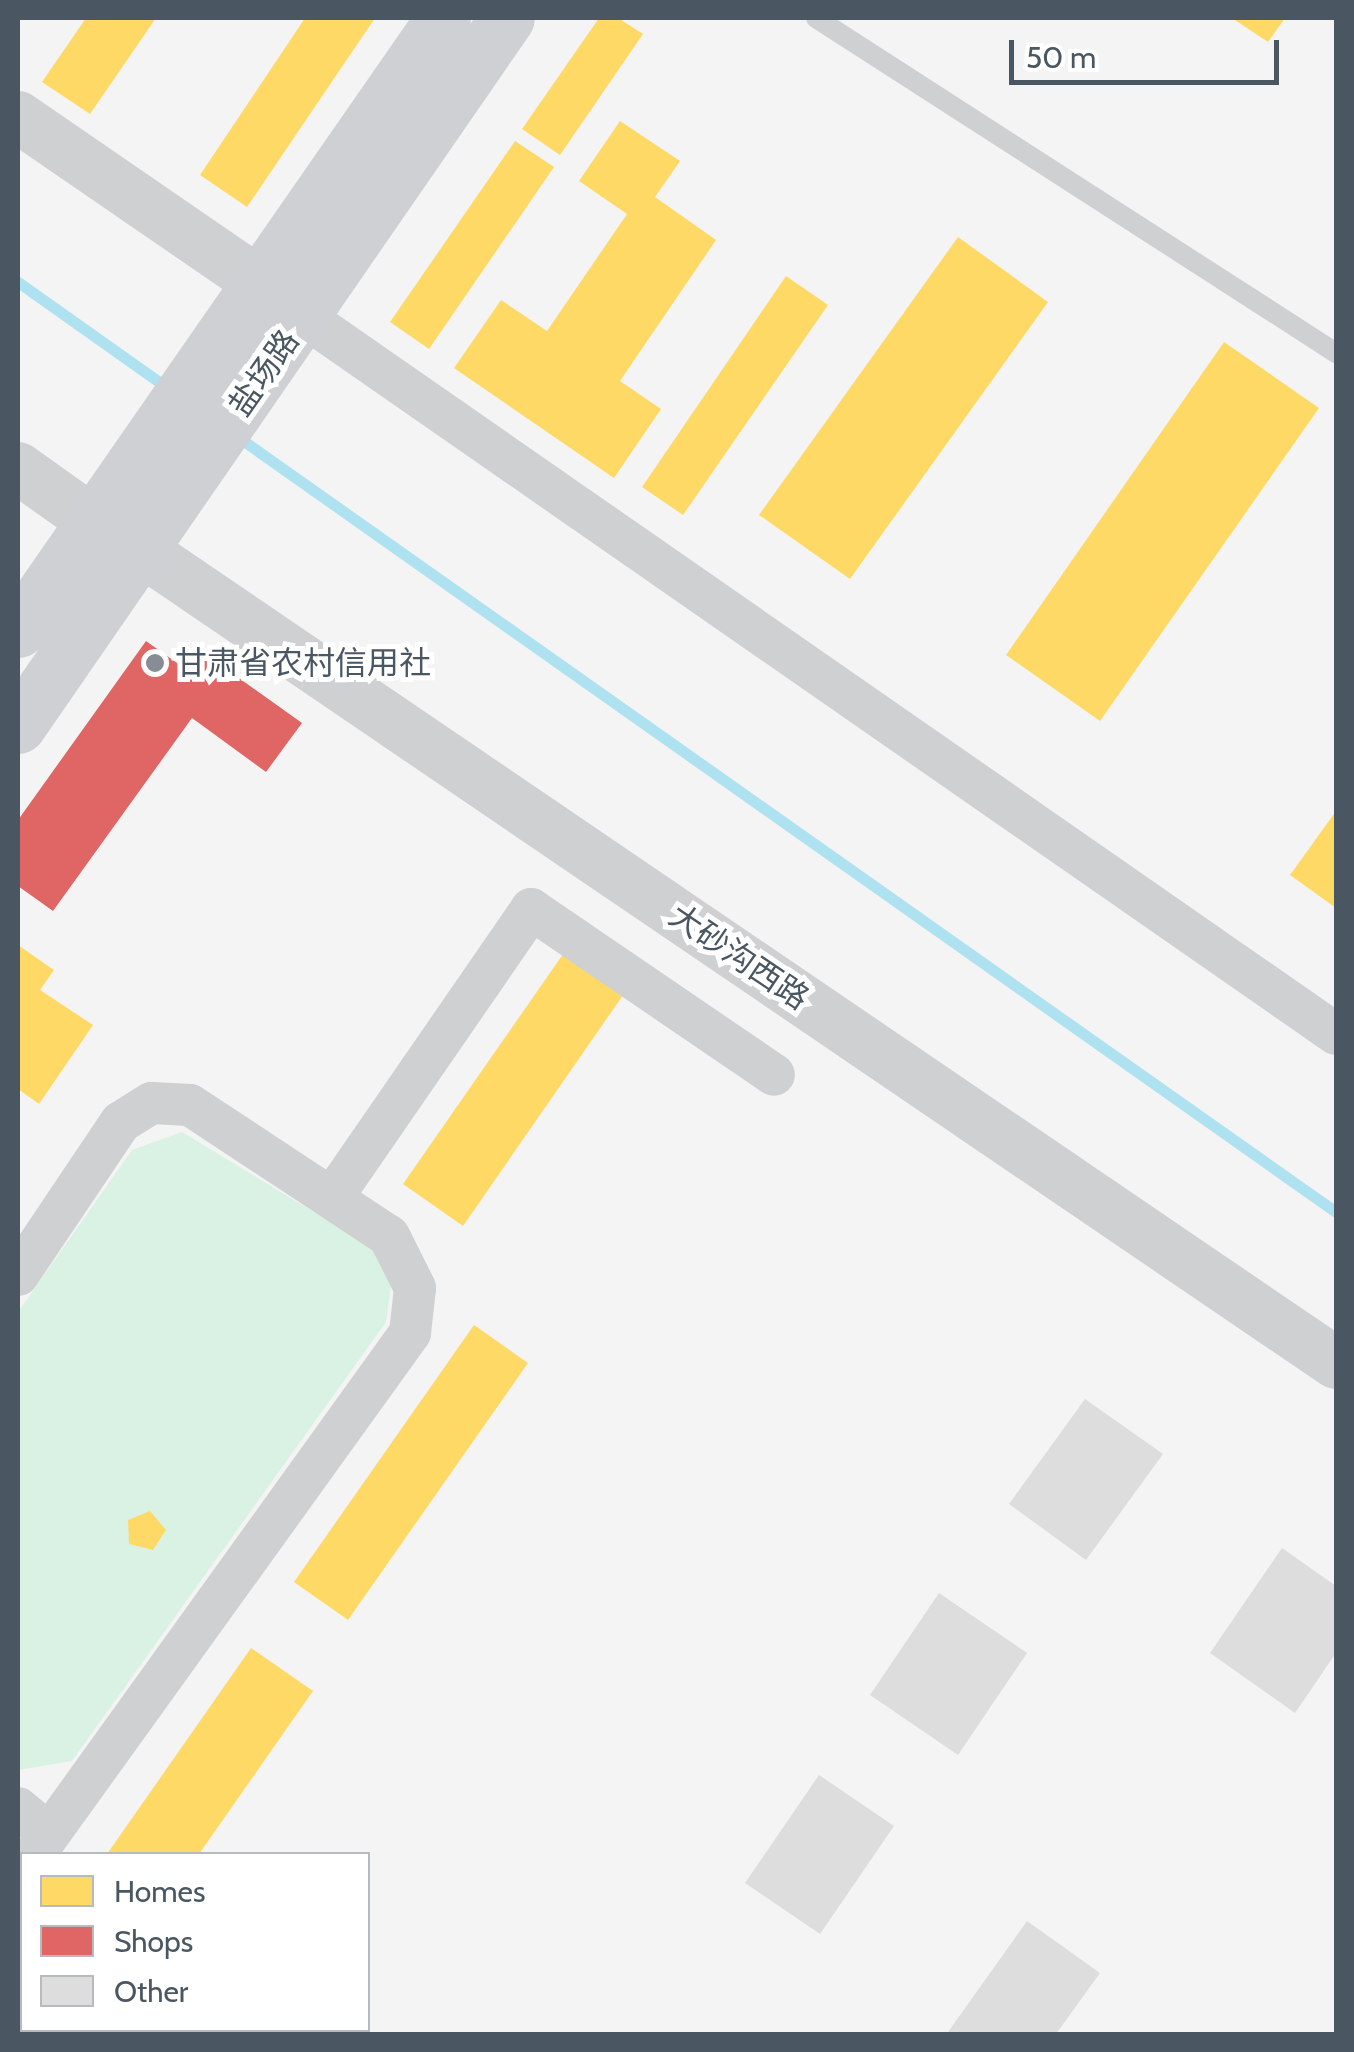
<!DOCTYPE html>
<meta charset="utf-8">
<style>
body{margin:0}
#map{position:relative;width:1354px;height:2052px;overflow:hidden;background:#f4f4f4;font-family:Cabin,"Noto Sans SC",sans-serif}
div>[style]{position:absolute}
.green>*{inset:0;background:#d9f2e3}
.homes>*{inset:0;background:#ffd966}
.shops>*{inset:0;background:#e06666}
.stream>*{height:11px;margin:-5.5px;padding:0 5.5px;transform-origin:5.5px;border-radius:5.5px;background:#aee2f0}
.building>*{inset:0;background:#ddddde}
.service>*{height:20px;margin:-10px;padding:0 10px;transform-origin:10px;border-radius:10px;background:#ced0d2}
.minor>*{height:42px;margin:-21px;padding:0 21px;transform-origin:21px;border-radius:21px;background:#ced0d2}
.tertiary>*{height:52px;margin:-26px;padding:0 26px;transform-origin:26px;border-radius:26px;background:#ced0d2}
.secondary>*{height:55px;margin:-27.5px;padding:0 27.5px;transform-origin:27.5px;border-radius:27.5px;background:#ced0d4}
.dots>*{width:28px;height:28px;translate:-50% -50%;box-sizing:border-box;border:5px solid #fff;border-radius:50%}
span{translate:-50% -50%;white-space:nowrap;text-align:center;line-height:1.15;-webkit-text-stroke:10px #fff;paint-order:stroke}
.street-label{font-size:32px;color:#4a5661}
.poi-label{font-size:32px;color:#4a5661}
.left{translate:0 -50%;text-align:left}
.frame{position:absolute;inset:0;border:20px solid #4a5661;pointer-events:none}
.legend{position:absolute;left:20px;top:1852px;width:350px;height:180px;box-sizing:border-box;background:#fff;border:2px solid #b7bbc0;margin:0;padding:12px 18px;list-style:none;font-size:30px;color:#4a5661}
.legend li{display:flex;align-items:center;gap:20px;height:50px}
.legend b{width:50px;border:2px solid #b7bbc0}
.scale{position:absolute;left:1009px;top:40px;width:270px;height:45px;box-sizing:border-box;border:5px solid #4a5661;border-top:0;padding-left:12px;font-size:30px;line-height:35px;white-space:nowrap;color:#4a5661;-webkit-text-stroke:8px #fff;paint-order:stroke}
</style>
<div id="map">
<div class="green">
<i style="clip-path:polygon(182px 1132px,380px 1252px,392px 1280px,386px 1322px,72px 1761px,18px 1770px,18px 1312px,132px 1150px)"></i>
</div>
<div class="homes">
<i style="clip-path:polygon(86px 18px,156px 18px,90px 114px,42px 82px)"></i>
<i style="clip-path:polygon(305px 18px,375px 18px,247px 207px,200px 175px)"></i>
<i style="clip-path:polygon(599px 18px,618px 18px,643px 34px,560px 155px,522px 129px)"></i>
<i style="clip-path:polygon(1232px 18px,1285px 18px,1268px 42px)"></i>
<i style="clip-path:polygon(620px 121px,680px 161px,655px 197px,716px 240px,620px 381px,661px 409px,614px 478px,454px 368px,501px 300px,547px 331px,627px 214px,579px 181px)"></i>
<i style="clip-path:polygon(515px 141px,554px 167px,429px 349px,390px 322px)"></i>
<i style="clip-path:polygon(958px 237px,1048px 302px,850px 579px,759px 515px)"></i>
<i style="clip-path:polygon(786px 276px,828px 305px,683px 515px,642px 487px)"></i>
<i style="clip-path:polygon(1224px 342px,1319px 408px,1100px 721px,1006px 655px)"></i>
<i style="clip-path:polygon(1336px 811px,1336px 908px,1290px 875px)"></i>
<i style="clip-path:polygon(18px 945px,54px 970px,40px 990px,93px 1025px,39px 1104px,18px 1089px)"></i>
<i style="clip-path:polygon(568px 947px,628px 988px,463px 1226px,403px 1184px)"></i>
<i style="clip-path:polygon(474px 1325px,528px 1363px,348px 1620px,294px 1582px)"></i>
<i style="clip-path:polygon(150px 1511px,166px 1530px,153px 1550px,129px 1544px,128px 1520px)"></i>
<i style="clip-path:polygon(251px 1648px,313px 1691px,199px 1854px,107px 1854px)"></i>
</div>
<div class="shops">
<i style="clip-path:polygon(146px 641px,191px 673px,205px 654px,302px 723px,266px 772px,192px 718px,53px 911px,18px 886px,18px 820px)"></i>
</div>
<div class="stream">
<i style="left:18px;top:282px;width:185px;rotate:35.3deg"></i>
<i style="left:238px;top:437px;width:1344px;rotate:35.22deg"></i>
</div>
<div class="building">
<i style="clip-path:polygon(1085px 1399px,1163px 1454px,1086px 1560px,1009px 1504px)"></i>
<i style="clip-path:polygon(1282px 1548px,1336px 1586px,1336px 1653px,1295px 1713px,1210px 1653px)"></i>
<i style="clip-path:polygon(939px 1593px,1027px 1653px,958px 1755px,870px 1695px)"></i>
<i style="clip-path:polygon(819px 1775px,894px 1826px,820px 1934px,745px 1883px)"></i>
<i style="clip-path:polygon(1027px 1921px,1100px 1973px,1056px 2034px,952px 2034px,948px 2032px)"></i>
</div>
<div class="service">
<i style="left:816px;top:18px;width:619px;rotate:32.79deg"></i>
</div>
<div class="minor">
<i style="left:303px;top:316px;width:1258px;rotate:34.8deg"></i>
<i style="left:332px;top:1198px;width:351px;rotate:-55.4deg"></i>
<i style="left:531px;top:909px;width:294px;rotate:34.3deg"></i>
<i style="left:18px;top:1275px;width:184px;rotate:-56.1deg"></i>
<i style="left:121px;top:1122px;width:36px;rotate:-32deg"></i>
<i style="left:152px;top:1103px;width:38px;rotate:3deg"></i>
<i style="left:190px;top:1105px;width:238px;rotate:33.4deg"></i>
<i style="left:389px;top:1236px;width:58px;rotate:63.4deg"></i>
<i style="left:415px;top:1288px;width:45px;rotate:96.3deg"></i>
<i style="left:410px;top:1333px;width:642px;rotate:125.75deg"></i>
<i style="left:18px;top:1808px;width:40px;rotate:40deg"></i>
</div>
<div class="tertiary">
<i style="left:18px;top:117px;width:295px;rotate:34.5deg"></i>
<i style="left:18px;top:468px;width:93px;rotate:35.4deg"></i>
<i style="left:141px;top:550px;width:1445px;rotate:34.23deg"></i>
</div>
<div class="secondary">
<i style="left:18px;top:630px;width:745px;rotate:-55.22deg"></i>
<i style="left:18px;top:726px;width:860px;rotate:-55.37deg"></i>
</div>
<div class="dots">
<i style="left:155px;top:663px;background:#868d94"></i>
</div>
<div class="street-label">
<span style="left:264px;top:373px;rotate:-55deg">盐场路</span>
<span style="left:739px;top:957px;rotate:34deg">大砂沟西路</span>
</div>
<div class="poi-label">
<span class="left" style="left:175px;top:663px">甘肃省农村信用社</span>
</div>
<div class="frame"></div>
<ul class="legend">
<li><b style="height:28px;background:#ffd966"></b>Homes</li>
<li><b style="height:28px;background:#e06666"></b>Shops</li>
<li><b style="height:28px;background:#ddddde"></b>Other</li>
</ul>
<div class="scale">50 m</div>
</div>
